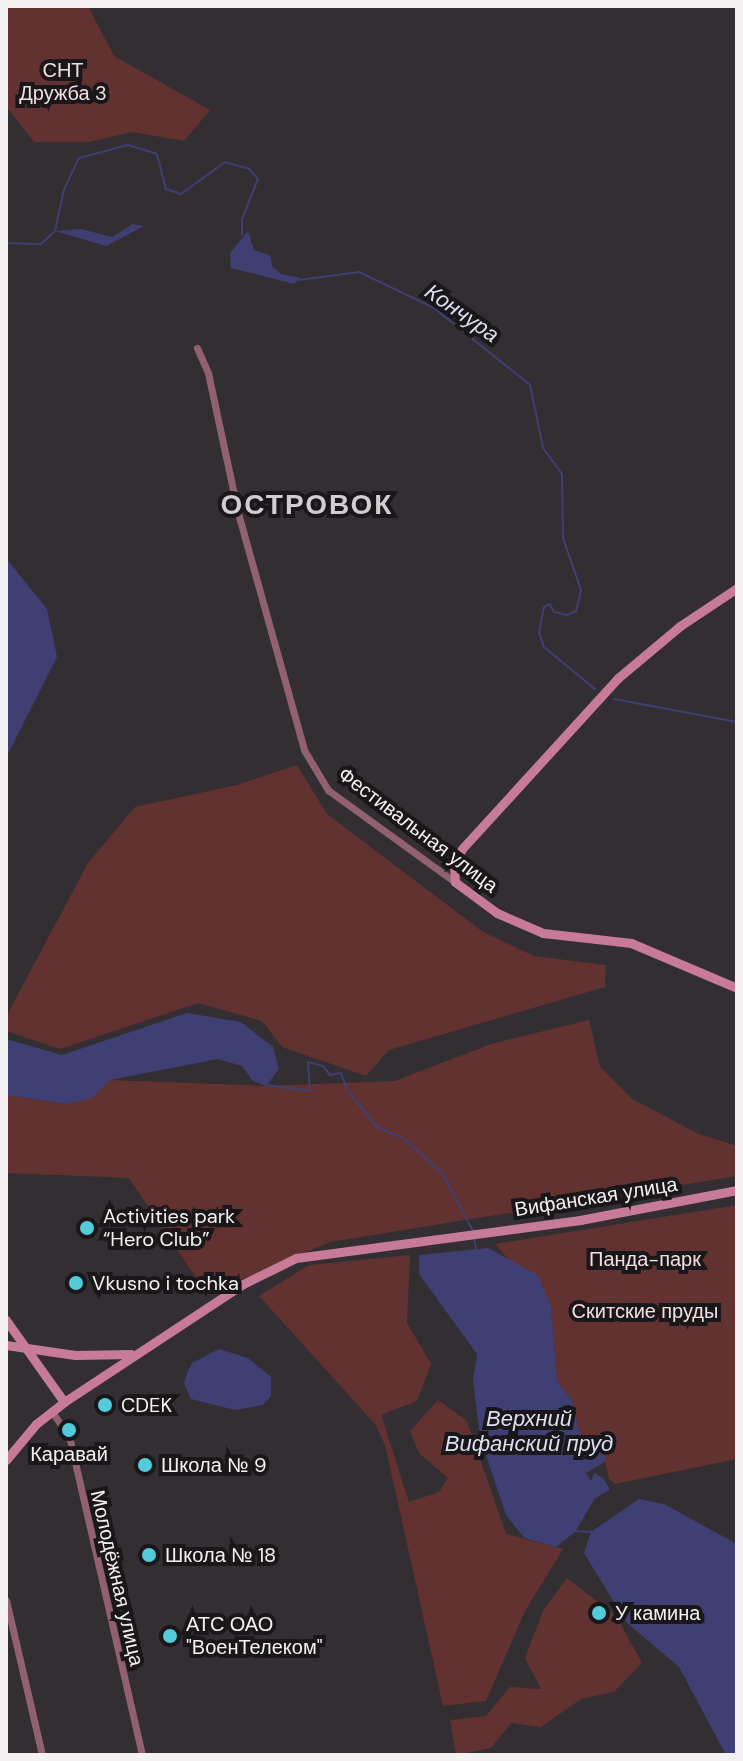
<!DOCTYPE html>
<meta charset="utf-8">
<style>
body{margin:0}
#map{position:relative;width:743px;height:1761px;overflow:hidden;background:#332e32;font-family:"DM Sans",sans-serif}
div>[style]{position:absolute}
.green>*{inset:0;background:#623231}
.water>*{inset:0;background:#403f74}
.stream>*{height:2px;margin:-1px;padding:0 1px;transform-origin:1px;border-radius:1px;background:#403f74}
.street>*{height:7px;margin:-3.5px;padding:0 3.5px;transform-origin:3.5px;border-radius:3.5px;background:#916172}
.secondary>*{height:9px;margin:-4.5px;padding:0 4.5px;transform-origin:4.5px;border-radius:4.5px;background:#c87b97}
.dots>*{width:22px;height:22px;translate:-50% -50%;box-sizing:border-box;border:4px solid #191719;border-radius:50%}
span{translate:-50% -50%;white-space:nowrap;text-align:center;line-height:1.15;-webkit-text-stroke:8px #191719;paint-order:stroke}
.park-label{font-size:20px;color:#f4dedd}
.street-label{font-size:20px;color:#f4f1f3}
.poi-label{font-size:20px;color:#f4f1f3}
.left{translate:0 -50%;text-align:left}
.water-label{font-size:22px;color:#dedff0;font-style:italic}
.district-label{font-size:28px;color:#d2ccd1;font-weight:700;letter-spacing:2px}
.frame{position:absolute;inset:0;border:8px solid #f4f1f3;pointer-events:none}
</style>
<div id="map">
<div class="green">
<i style="clip-path:polygon(6px 6px,88px 6px,114px 56px,210px 110px,184px 141px,132px 132px,89px 142px,34px 142px,6px 106px)"></i>
<i style="clip-path:polygon(297px 765px,327px 814px,483px 932px,534px 956px,606px 965px,605px 987px,389px 1050px,366px 1076px,282px 1047px,262px 1021px,198px 1003px,60px 1049px,6px 1031px,6px 1017px,88px 863px,135px 807px,237px 785px)"></i>
<i style="clip-path:polygon(589px 1020px,600px 1067px,632px 1099px,699px 1134px,737px 1146px,737px 1176px,330px 1242px,207px 1294px,129px 1178px,6px 1173px,6px 1095px,67px 1104px,110px 1080px,266px 1086px,395px 1081px,491px 1044px)"></i>
<i style="clip-path:polygon(737px 1205px,737px 1459px,615px 1484px,609px 1479px,603px 1451px,583px 1452px,573px 1402px,557px 1382px,551px 1307px,495px 1244px)"></i>
<i style="clip-path:polygon(410px 1255px,407px 1323px,431px 1364px,417px 1401px,381px 1415px,409px 1502px,439px 1492px,448px 1478px,419px 1453px,410px 1431px,438px 1400px,467px 1421px,506px 1534px,563px 1549px,525px 1611px,486px 1701px,443px 1706px,385px 1445px,375px 1424px,259px 1296px,309px 1265px)"></i>
<i style="clip-path:polygon(567px 1578px,616px 1616px,642px 1663px,614px 1692px,581px 1699px,541px 1727px,511px 1723px,491px 1748px,456px 1755px,450px 1720px,486px 1716px,510px 1687px,541px 1689px,525px 1658px,543px 1611px)"></i>
</div>
<div class="water">
<i style="clip-path:polygon(133px 224px,144px 226px,106px 246px,55px 231px,81px 229px,112px 237px)"></i>
<i style="clip-path:polygon(248px 231px,254px 250px,271px 256px,272px 266px,281px 274px,300px 278px,294px 284px,231px 268px,230px 253px)"></i>
<i style="clip-path:polygon(6px 558px,47px 609px,57px 657px,6px 758px)"></i>
<i style="clip-path:polygon(187px 1013px,241px 1022px,273px 1047px,279px 1069px,266px 1086px,253px 1081px,242px 1066px,218px 1059px,110px 1080px,92px 1098px,67px 1104px,6px 1095px,6px 1039px,62px 1055px)"></i>
<i style="clip-path:polygon(488px 1248px,538px 1275px,551px 1307px,557px 1381px,573px 1402px,583px 1452px,603px 1451px,606px 1461px,586px 1473px,591px 1481px,594px 1473px,603px 1478px,610px 1490px,595px 1498px,575px 1532px,556px 1547px,524px 1538px,506px 1515px,480px 1437px,473px 1381px,477px 1354px,419px 1274px,419px 1255px)"></i>
<i style="clip-path:polygon(219px 1349px,248px 1358px,271px 1377px,271px 1396px,263px 1405px,235px 1410px,191px 1399px,184px 1384px,187px 1373px,192px 1363px)"></i>
<i style="clip-path:polygon(639px 1499px,664px 1504px,737px 1544px,737px 1755px,726px 1755px,679px 1667px,626px 1622px,584px 1553px,591px 1532px)"></i>
</div>
<div class="stream">
<i style="left:6px;top:243px;width:35px;rotate:2deg"></i>
<i style="left:41px;top:244px;width:19px;rotate:-43deg"></i>
<i style="left:55px;top:231px;width:40px;rotate:-78deg"></i>
<i style="left:63px;top:192px;width:38px;rotate:-65deg"></i>
<i style="left:79px;top:158px;width:51px;rotate:-14.9deg"></i>
<i style="left:128px;top:145px;width:30px;rotate:17deg"></i>
<i style="left:157px;top:154px;width:36px;rotate:76deg"></i>
<i style="left:166px;top:189px;width:16px;rotate:18deg"></i>
<i style="left:181px;top:194px;width:54px;rotate:-36deg"></i>
<i style="left:225px;top:162px;width:25px;rotate:16deg"></i>
<i style="left:249px;top:169px;width:13px;rotate:48deg"></i>
<i style="left:258px;top:179px;width:43px;rotate:111.8deg"></i>
<i style="left:242px;top:219px;width:16px;rotate:90deg"></i>
<i style="left:299px;top:280px;width:61px;rotate:-7.6deg"></i>
<i style="left:359px;top:272px;width:83px;rotate:25.6deg"></i>
<i style="left:434px;top:308px;width:123px;rotate:38.7deg"></i>
<i style="left:530px;top:385px;width:64px;rotate:78.3deg"></i>
<i style="left:543px;top:448px;width:32px;rotate:54deg"></i>
<i style="left:562px;top:474px;width:64px;rotate:89.1deg"></i>
<i style="left:563px;top:538px;width:55px;rotate:70.9deg"></i>
<i style="left:581px;top:590px;width:22px;rotate:103deg"></i>
<i style="left:576px;top:611px;width:10px;rotate:156deg"></i>
<i style="left:567px;top:615px;width:13px;rotate:-167deg"></i>
<i style="left:554px;top:612px;width:9px;rotate:-117deg"></i>
<i style="left:550px;top:604px;width:7px;rotate:153deg"></i>
<i style="left:544px;top:607px;width:25px;rotate:101deg"></i>
<i style="left:539px;top:632px;width:16px;rotate:72deg"></i>
<i style="left:544px;top:647px;width:66px;rotate:39.5deg"></i>
<i style="left:614px;top:699px;width:125px;rotate:10.6deg"></i>
<i style="left:266px;top:1085px;width:44px;rotate:7.8deg"></i>
<i style="left:310px;top:1091px;width:29px;rotate:-94deg"></i>
<i style="left:308px;top:1062px;width:16px;rotate:15deg"></i>
<i style="left:323px;top:1066px;width:11px;rotate:52deg"></i>
<i style="left:330px;top:1075px;width:11px;rotate:-10deg"></i>
<i style="left:341px;top:1073px;width:18px;rotate:71deg"></i>
<i style="left:347px;top:1090px;width:48px;rotate:51deg"></i>
<i style="left:377px;top:1127px;width:28px;rotate:23deg"></i>
<i style="left:403px;top:1138px;width:54px;rotate:42deg"></i>
<i style="left:443px;top:1174px;width:64px;rotate:62.2deg"></i>
<i style="left:474px;top:1237px;width:13px;rotate:81deg"></i>
<i style="left:575px;top:1531px;width:17px;rotate:3deg"></i>
</div>
<div class="street">
<i style="left:197px;top:348px;width:27px;rotate:66deg"></i>
<i style="left:208px;top:373px;width:143px;rotate:77.9deg"></i>
<i style="left:238px;top:513px;width:246px;rotate:74.4deg"></i>
<i style="left:304px;top:750px;width:47px;rotate:59deg"></i>
<i style="left:328px;top:790px;width:157px;rotate:35.9deg"></i>
<i style="left:52px;top:1412px;width:29px;rotate:55deg"></i>
<i style="left:69px;top:1436px;width:327px;rotate:77.1deg"></i>
<i style="left:6px;top:1600px;width:159px;rotate:76.9deg"></i>
</div>
<div class="secondary">
<i style="left:737px;top:588px;width:69px;rotate:146.3deg"></i>
<i style="left:680px;top:626px;width:81px;rotate:140deg"></i>
<i style="left:618px;top:678px;width:231px;rotate:132.4deg"></i>
<i style="left:462px;top:849px;width:18px;rotate:117deg"></i>
<i style="left:454px;top:865px;width:17px;rotate:87deg"></i>
<i style="left:455px;top:882px;width:52px;rotate:36.4deg"></i>
<i style="left:497px;top:913px;width:50px;rotate:23.5deg"></i>
<i style="left:543px;top:933px;width:89px;rotate:6.5deg"></i>
<i style="left:631px;top:943px;width:115px;rotate:23deg"></i>
<i style="left:6px;top:1320px;width:100px;rotate:54.7deg"></i>
<i style="left:6px;top:1345px;width:70px;rotate:8.2deg"></i>
<i style="left:75px;top:1355px;width:56px;rotate:-1deg"></i>
<i style="left:6px;top:1460px;width:47px;rotate:-50.2deg"></i>
<i style="left:36px;top:1424px;width:36px;rotate:-38deg"></i>
<i style="left:64px;top:1402px;width:214px;rotate:-33.4deg"></i>
<i style="left:243px;top:1284px;width:59px;rotate:-26.1deg"></i>
<i style="left:296px;top:1258px;width:287px;rotate:-7.6deg"></i>
<i style="left:580px;top:1220px;width:160px;rotate:-10.8deg"></i>
</div>
<div class="dots">
<i style="left:87px;top:1228px;background:#53cbdb"></i>
<i style="left:76px;top:1283px;background:#53cbdb"></i>
<i style="left:105px;top:1405px;background:#53cbdb"></i>
<i style="left:69px;top:1430px;background:#53cbdb"></i>
<i style="left:145px;top:1465px;background:#53cbdb"></i>
<i style="left:149px;top:1555px;background:#53cbdb"></i>
<i style="left:599px;top:1613px;background:#53cbdb"></i>
<i style="left:170px;top:1636px;background:#53cbdb"></i>
</div>
<div class="park-label">
<span style="left:63px;top:82px">СНТ<br>Дружба 3</span>
<span style="left:645px;top:1259px">Панда-парк</span>
<span style="left:645px;top:1311px">Скитские пруды</span>
</div>
<div class="street-label">
<span style="left:418px;top:830px;rotate:37deg">Фестивальная улица</span>
<span style="left:596px;top:1197px;rotate:-9deg">Вифанская улица</span>
<span style="left:117px;top:1578px;rotate:77deg">Молодёжная улица</span>
</div>
<div class="poi-label">
<span class="left" style="left:103px;top:1228px">Activities park<br>“Hero Club”</span>
<span class="left" style="left:92px;top:1283px">Vkusno i tochka</span>
<span class="left" style="left:121px;top:1405px">CDEK</span>
<span style="left:69px;top:1454px">Каравай</span>
<span class="left" style="left:161px;top:1465px">Школа № 9</span>
<span class="left" style="left:165px;top:1555px">Школа № 18</span>
<span class="left" style="left:615px;top:1613px">У камина</span>
<span class="left" style="left:186px;top:1636px">АТС ОАО<br>"ВоенТелеком"</span>
</div>
<div class="water-label">
<span style="left:462px;top:313px;rotate:35deg">Кончура</span>
<span style="left:529px;top:1431px">Верхний<br>Вифанский пруд</span>
</div>
<div class="district-label">
<span style="left:307px;top:505px">ОСТРОВОК</span>
</div>
<div class="frame"></div>
</div>
